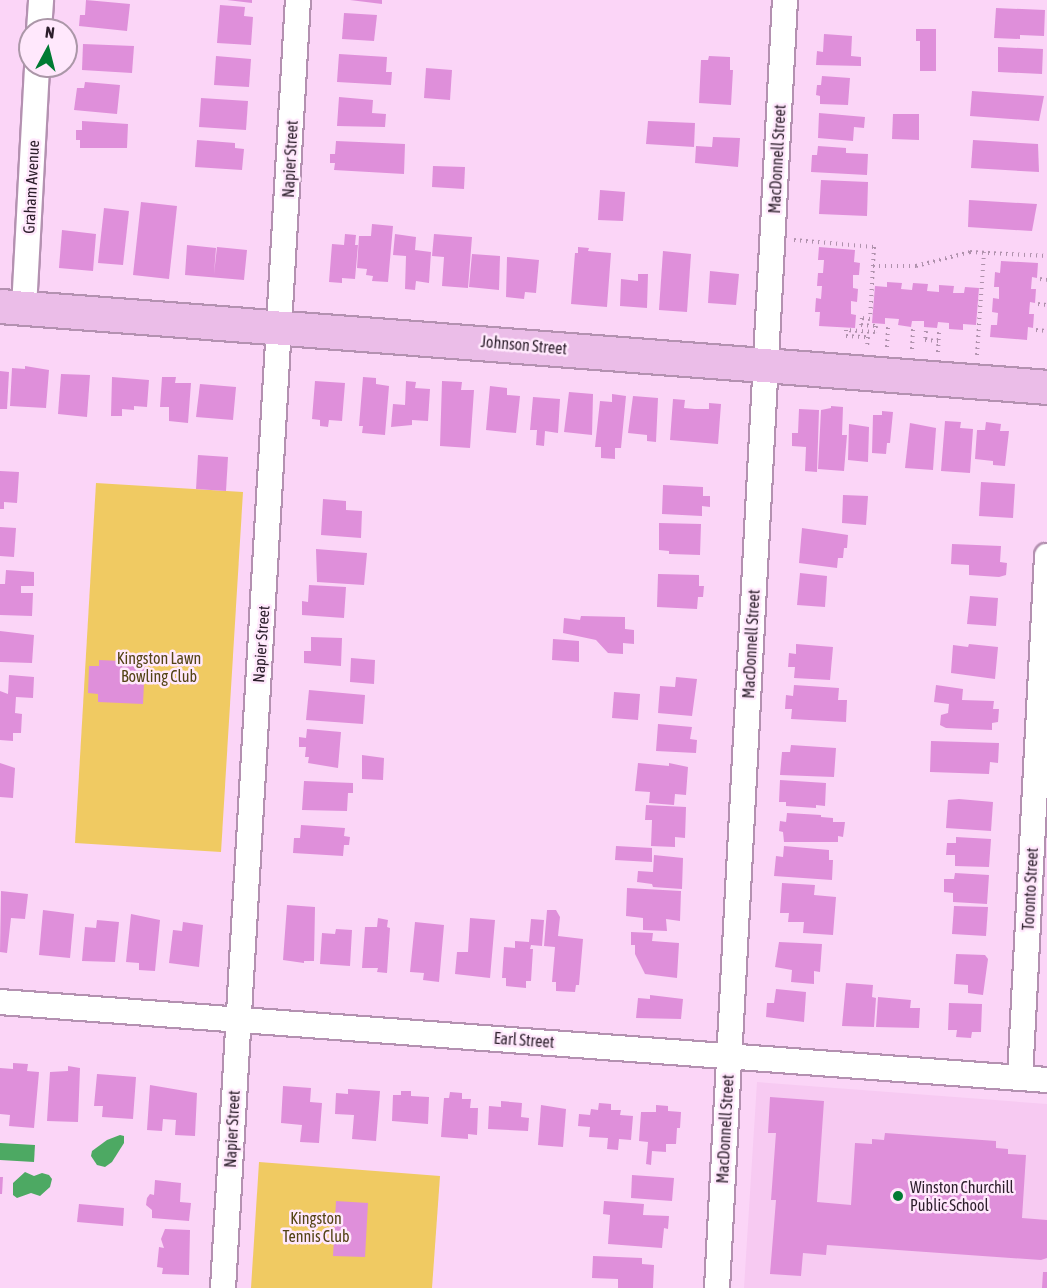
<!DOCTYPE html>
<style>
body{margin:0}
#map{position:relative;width:1047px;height:1288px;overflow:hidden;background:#fbd5f7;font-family:"Asap Condensed",sans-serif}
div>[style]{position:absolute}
.built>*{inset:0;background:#f7caf2}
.green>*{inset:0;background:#f0ca62}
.water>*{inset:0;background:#4da963}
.building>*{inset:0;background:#df8fda}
.path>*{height:4px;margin-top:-2px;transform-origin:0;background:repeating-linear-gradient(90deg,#af91ac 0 1.5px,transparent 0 6px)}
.roads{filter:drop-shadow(2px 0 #b491b1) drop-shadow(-2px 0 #b491b1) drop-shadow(0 2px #b491b1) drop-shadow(0 -2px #b491b1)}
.street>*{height:24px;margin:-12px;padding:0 12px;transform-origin:12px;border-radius:12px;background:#fff}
.primary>*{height:33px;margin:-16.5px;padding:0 16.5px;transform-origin:16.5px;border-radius:16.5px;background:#ebbde8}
.dots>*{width:16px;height:16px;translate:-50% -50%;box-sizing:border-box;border:3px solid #ffe8fc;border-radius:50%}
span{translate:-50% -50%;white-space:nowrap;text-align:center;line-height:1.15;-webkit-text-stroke:5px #ffe8fc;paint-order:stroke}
.street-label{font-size:16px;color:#2c1e2b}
.park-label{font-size:16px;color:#534315}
.poi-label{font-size:16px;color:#2c1e2b}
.left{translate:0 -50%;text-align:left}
.north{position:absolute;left:18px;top:18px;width:60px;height:60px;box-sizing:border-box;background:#ffe8fc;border:2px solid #ab97a8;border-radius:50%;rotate:7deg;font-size:16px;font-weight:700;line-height:24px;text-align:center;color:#2c1e2b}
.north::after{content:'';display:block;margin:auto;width:21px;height:27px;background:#007b33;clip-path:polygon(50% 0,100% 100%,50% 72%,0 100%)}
</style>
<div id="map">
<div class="built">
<i style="clip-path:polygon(757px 1082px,1047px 1104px,1047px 1288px,744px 1288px)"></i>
</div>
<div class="green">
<i style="clip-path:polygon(96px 483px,243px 492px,221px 852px,75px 843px)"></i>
<i style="clip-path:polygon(259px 1162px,440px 1176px,432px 1288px,251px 1288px)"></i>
</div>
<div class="water">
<i style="clip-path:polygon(120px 1135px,124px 1136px,124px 1143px,112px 1162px,105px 1167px,97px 1165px,91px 1156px,92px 1151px,107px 1140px)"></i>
<i style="clip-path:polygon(0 1143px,35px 1145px,34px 1162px,0 1160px)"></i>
<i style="clip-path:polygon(25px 1172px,34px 1176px,42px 1173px,49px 1175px,52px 1179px,50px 1187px,40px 1196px,31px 1193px,17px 1198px,13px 1195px,13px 1183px)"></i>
</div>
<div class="building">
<i style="clip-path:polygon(86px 0,130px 4px,127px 31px,79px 26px,80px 15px,85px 15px)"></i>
<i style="clip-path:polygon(227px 0,252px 0,252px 3px)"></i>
<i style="clip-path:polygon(350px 0,382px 0,382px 4px)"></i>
<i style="clip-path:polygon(220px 5px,245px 7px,244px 16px,253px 17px,251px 45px,217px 43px)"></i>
<i style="clip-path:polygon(996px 8px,1045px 10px,1044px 36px,1020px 35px,1020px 39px,994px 38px)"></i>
<i style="clip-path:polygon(344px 13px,377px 15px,374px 41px,342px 39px)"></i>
<i style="clip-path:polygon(916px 29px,936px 29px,936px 71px,920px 71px,920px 41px,916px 41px)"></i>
<i style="clip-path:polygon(824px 34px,852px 36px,851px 56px,861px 57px,861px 66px,816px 65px,817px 51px,823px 52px)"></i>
<i style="clip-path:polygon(83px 44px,134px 46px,132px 73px,82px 70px)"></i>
<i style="clip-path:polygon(998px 47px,1043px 49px,1042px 74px,998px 72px)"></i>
<i style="clip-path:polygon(339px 54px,387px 57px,386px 72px,392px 72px,391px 85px,337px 82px)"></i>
<i style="clip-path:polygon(216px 56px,251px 59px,249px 87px,214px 85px)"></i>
<i style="clip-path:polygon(709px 56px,730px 57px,730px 70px,733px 70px,731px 105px,699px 103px,701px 60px,708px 60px)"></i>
<i style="clip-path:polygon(426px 68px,452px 70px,450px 100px,424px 98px)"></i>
<i style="clip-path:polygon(822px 76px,850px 78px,848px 105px,820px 104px,820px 96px,816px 95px,817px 85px,821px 85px)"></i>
<i style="clip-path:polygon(85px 82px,120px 85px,117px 114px,74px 110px,77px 88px,84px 88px)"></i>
<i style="clip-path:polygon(972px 91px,1044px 96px,1039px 121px,970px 116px)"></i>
<i style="clip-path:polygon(339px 97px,373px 100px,372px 113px,386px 114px,385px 127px,337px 126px)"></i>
<i style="clip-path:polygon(201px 98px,248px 101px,246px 130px,199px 127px)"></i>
<i style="clip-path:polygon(819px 113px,865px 117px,864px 128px,854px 127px,853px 141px,818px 138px)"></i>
<i style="clip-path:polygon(893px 114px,919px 114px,919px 140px,892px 139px)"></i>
<i style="clip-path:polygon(82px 121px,128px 124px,127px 148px,80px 148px,80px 140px,76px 140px,76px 130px,82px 130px)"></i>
<i style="clip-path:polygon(648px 121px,695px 123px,694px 147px,646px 144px)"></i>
<i style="clip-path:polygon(713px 137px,740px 138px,738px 167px,695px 163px,696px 146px,712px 147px)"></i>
<i style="clip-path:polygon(197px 140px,235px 143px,235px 148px,244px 149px,242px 170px,195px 167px)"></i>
<i style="clip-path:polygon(973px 140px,1038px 144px,1039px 172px,971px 168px)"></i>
<i style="clip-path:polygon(336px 141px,405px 144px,404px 174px,334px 170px,335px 163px,330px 163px,330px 154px,335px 154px)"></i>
<i style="clip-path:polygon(818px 146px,846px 148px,846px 153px,868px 154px,867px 175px,811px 172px,812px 155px,817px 155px)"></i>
<i style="clip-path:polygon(433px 166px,465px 167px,464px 189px,432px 187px)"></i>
<i style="clip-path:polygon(821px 180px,868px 182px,867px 216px,819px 214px)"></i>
<i style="clip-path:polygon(600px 190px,625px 192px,623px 221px,598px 220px)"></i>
<i style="clip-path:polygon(969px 200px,1037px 204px,1032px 231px,968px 227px)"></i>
<i style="clip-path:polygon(141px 202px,177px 206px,169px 279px,133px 275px)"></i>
<i style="clip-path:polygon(104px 208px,129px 211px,123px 265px,98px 263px)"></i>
<i style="clip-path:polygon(372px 224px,393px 226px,388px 282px,372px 281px,373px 276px,366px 275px,367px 269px,357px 268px,359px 236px,371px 236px)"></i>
<i style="clip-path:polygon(62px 230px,96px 234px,93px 271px,59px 268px)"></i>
<i style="clip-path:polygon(345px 234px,356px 235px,355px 245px,358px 245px,355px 279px,342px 278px,342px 283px,329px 282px,332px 244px,344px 245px)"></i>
<i style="clip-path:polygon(395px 234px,416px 237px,415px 250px,431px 252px,429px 283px,416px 281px,415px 290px,405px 289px,406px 256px,393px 255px)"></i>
<i style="clip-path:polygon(434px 234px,472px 237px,468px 288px,442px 286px,444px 257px,432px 256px)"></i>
<i style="clip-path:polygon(187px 245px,216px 248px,214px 274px,217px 247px,247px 250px,244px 280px,185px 275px)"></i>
<i style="clip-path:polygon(578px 247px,589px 248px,588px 251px,611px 253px,607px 307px,571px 304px,575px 253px,578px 253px)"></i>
<i style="clip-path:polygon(819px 247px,855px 250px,854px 262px,860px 263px,859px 275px,853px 275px,853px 288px,858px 289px,857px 302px,851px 301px,851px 314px,856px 315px,855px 328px,819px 326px,820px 312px,815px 312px,816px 298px,821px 299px,822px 286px,817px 286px,818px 273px,823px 273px,824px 260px,818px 260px)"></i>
<i style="clip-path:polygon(663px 251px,691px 254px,687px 312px,659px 310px)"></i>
<i style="clip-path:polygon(472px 254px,500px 256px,499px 290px,469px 287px)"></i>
<i style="clip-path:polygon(507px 257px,539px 260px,536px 293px,525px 292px,524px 299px,506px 297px)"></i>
<i style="clip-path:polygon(1001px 261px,1038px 263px,1037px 278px,1032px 277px,1031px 289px,1036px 289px,1035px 303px,1030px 302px,1029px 314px,1034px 314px,1033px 328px,1028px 327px,1027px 340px,990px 337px,991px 325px,997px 325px,998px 313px,992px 312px,993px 298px,999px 299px,999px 287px,994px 287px,995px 272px,1000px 273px)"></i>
<i style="clip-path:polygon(710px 271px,739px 274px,736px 305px,708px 303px)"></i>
<i style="clip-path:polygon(638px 274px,648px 274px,647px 308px,620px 306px,621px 279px,638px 281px)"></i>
<i style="clip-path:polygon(887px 282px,902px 283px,901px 289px,912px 290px,913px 283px,928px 284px,927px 291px,939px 292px,939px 285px,954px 286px,953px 293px,964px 293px,965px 287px,979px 288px,976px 325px,963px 324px,963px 330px,949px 329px,949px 323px,938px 322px,937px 328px,924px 327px,924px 321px,912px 321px,911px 327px,898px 325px,899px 319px,885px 318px,885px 324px,872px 323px,875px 286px,887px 287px)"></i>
<i style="clip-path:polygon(25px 366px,49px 370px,46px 408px,10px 406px,12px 368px,25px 369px)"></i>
<i style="clip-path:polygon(0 371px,9px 372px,7px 409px,0 409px)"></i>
<i style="clip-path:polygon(61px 374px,90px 375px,87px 417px,58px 414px)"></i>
<i style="clip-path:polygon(112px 377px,149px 380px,147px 407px,134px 406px,134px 410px,122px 409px,122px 416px,111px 416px)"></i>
<i style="clip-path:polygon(162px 377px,176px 377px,175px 383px,191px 383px,188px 423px,169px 421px,169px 407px,160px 407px)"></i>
<i style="clip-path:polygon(363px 377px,376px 378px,376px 384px,389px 386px,385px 435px,362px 433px,363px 426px,359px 426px)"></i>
<i style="clip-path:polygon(315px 381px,345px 383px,342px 421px,329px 420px,328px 427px,320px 426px,320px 420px,312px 419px)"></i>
<i style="clip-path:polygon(406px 381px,416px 382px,415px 388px,430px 389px,428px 421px,412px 420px,412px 425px,391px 427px,393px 404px,405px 405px)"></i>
<i style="clip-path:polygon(442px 381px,462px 382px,461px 390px,474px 390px,470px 448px,440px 446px)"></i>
<i style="clip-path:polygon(200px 384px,236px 387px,233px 420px,196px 417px)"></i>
<i style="clip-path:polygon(490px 386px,507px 388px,507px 395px,520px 396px,516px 433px,486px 430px)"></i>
<i style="clip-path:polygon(569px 392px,593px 394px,592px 435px,564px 432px)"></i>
<i style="clip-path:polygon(612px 394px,626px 396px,621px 448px,615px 448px,615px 459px,601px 458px,601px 447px,595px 447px,600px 401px,612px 402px)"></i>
<i style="clip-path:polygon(633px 396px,658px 398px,656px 442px,647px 441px,647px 435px,628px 433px)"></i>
<i style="clip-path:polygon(533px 397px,560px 399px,558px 433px,545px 431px,544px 446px,536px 445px,537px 430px,530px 430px)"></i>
<i style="clip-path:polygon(673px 399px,685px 400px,684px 408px,695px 409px,709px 409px,709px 403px,721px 404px,718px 444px,670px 440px)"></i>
<i style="clip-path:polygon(831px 406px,843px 407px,842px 435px,847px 435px,844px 471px,818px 469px,821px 410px,831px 408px)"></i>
<i style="clip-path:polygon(799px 409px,819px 410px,817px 472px,805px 471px,806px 447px,792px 446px,792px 433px,798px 433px)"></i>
<i style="clip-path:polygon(882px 411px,893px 412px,890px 443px,887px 443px,886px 454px,872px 453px,873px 415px,882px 415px)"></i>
<i style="clip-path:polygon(945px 421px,961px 422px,960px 428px,973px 429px,970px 473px,941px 471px)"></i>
<i style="clip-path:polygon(986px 422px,1001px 424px,1000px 431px,1009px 431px,1005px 466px,993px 465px,993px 461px,975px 459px,977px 430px,985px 430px)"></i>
<i style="clip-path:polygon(910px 423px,936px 428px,933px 470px,905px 468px)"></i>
<i style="clip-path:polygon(849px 424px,869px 427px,868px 462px,848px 460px)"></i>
<i style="clip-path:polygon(198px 455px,228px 457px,226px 491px,196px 489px)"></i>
<i style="clip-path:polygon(0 471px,19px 472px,17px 503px,4px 502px,4px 509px,0 509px)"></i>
<i style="clip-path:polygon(981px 482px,1015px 484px,1013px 518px,979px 516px)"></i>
<i style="clip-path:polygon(663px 485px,703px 487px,703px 496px,710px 496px,710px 507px,702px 506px,702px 516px,662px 514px)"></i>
<i style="clip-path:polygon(843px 495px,868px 496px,866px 525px,842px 523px)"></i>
<i style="clip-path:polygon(323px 499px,346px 501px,346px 510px,362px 511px,361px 538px,321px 535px)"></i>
<i style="clip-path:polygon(659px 523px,701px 524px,700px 555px,669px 554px,669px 551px,659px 550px)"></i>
<i style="clip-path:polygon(0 527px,16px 528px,14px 557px,0 556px)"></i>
<i style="clip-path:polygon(802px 528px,848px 535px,847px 548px,844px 548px,843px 558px,838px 558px,837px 568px,799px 563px)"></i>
<i style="clip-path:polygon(952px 544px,1001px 546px,1000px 562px,1007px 563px,1006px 575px,999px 577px,969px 575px,969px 565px,951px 564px)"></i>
<i style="clip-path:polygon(316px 549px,367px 553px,364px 585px,317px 582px)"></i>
<i style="clip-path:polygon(6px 570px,34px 572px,34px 586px,21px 586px,21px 593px,33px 593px,32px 616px,0 615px,0 584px,5px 584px)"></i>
<i style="clip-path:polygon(800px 573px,827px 576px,825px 607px,797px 605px)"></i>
<i style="clip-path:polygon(658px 574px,699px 575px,699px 586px,704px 586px,703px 597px,698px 597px,697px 609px,657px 607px)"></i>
<i style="clip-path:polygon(309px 585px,346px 587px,344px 618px,302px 615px,302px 601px,308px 602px)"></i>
<i style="clip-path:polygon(970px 596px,998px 598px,996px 626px,967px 624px)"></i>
<i style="clip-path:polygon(581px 616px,625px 617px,625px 629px,634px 630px,634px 644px,623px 643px,623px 654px,608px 653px,596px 640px,563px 633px,564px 618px,580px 620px)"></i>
<i style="clip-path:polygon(0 631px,34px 635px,32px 663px,0 662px)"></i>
<i style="clip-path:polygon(311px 637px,342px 638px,341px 666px,304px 663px,304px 651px,311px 651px)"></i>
<i style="clip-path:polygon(553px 639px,579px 641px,579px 662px,552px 660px)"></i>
<i style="clip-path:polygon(796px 644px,833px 647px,830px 680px,794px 678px,795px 667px,788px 667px,789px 653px,796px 654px)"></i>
<i style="clip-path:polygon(969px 644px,998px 647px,995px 679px,951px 673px,953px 645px,968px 647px)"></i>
<i style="clip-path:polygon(351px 658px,375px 660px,374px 684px,350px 682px)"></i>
<i style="clip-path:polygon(99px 660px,145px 662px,143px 704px,98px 702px,98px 694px,88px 693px,89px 666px,99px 666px)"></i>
<i style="clip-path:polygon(9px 675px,34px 677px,33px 698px,16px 697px,15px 713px,22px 714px,21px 733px,13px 733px,13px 741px,0 740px,0 691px,8px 694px)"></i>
<i style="clip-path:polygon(676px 677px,697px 679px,692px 716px,658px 713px,660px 686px,675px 687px)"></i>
<i style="clip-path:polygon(794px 685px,839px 688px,838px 700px,847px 700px,846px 722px,791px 719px,792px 709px,785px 709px,786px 695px,793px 696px)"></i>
<i style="clip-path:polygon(936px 685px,963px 689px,962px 700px,994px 701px,993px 709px,999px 709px,998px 722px,992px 723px,992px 730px,946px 728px,940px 725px,941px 715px,948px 713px,949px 704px,934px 702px)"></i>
<i style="clip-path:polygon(309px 690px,365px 695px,363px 724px,306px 720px)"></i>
<i style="clip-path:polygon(614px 692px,640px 694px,638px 720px,612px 718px)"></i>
<i style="clip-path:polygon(658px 724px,692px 727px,690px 739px,697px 740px,696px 753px,656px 751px)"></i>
<i style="clip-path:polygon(307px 729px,341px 732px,338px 768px,308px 763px,309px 757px,305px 757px,306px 747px,299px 747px,299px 737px,306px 738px)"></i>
<i style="clip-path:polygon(931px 741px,999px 743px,998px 763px,990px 762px,989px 774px,930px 772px)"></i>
<i style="clip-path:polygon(791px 745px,836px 748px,834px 777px,780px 775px,782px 752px,790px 752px)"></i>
<i style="clip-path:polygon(362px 755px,384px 758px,383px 780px,362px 779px)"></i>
<i style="clip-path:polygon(0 763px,15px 768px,13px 798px,0 797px)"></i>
<i style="clip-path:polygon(638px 763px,669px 766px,669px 763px,688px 767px,686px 795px,675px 794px,674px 805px,649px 803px,650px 792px,635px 791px)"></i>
<i style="clip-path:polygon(780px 780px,826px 783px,825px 806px,816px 805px,816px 808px,786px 806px,786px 802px,779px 802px)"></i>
<i style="clip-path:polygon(304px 781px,353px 783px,353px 793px,348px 793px,347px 811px,302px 810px)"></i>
<i style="clip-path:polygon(959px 799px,993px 802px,991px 831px,946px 828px,948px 800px)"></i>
<i style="clip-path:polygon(646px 805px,686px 807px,685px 838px,675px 837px,675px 847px,651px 846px,652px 820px,645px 820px)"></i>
<i style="clip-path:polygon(787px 813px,821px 815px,821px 817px,833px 818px,833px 822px,845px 822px,843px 837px,838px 836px,838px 842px,784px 842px,783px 832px,779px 831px,780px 821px,786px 822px)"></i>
<i style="clip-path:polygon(301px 825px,345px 828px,344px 836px,350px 837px,349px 845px,344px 845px,343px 856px,293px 853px,294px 838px,300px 838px)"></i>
<i style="clip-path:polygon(956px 837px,991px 839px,989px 867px,955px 866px,955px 855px,946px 855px,947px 843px,956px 843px)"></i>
<i style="clip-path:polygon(616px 846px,652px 848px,652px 862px,615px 860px)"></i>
<i style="clip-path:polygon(784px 846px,829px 850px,829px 860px,833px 860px,832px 880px,774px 876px,776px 856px,783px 857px)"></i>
<i style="clip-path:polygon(654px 855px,683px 858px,682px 889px,653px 887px,652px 884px,637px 882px,638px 871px,653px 872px)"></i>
<i style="clip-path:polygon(955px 873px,989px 875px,987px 904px,953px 902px,953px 893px,944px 892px,944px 879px,954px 879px)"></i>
<i style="clip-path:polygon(782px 883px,815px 885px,814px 895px,836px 897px,833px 935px,803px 933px,804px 922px,788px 922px,789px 913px,780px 913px)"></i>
<i style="clip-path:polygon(627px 888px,681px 891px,680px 921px,666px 919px,667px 931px,643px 930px,643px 918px,626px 916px)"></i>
<i style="clip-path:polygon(1px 891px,28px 894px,25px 919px,11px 918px,7px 953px,0 952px)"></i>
<i style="clip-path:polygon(287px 905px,315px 907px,314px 961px,304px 961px,304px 963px,283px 960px)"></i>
<i style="clip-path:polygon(954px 906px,988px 907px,986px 936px,952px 934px)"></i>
<i style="clip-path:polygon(43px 910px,74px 914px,70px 958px,39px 955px)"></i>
<i style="clip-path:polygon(547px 910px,556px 910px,560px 917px,558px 936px,583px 939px,579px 985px,576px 985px,575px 992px,556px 991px,556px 982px,552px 982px,555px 947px,544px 946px)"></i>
<i style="clip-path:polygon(131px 914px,160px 920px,155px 971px,139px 970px,139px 963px,126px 962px)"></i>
<i style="clip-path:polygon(378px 918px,388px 920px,387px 927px,390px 928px,387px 973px,377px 972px,378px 968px,362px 968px,365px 927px,377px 927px)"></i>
<i style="clip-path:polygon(470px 918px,495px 920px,490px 978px,455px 974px,457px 952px,468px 952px)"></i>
<i style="clip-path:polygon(531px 919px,544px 920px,542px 946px,531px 945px,530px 949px,533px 949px,531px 981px,526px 981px,526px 988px,506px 986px,506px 978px,502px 978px,504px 947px,515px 948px,515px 941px,529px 942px)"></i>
<i style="clip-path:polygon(97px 920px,119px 922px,115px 962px,82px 961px,85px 927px,96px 928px)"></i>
<i style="clip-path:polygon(183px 922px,203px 925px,199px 967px,169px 963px,173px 930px,182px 931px)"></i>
<i style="clip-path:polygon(415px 922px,444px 925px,439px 982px,423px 980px,424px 973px,410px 972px)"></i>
<i style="clip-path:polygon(336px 929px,352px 930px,350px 966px,320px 964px,322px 933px,335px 934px)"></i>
<i style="clip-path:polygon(631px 932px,653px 933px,652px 941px,679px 943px,677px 978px,645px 974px,635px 954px,635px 945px,631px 945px)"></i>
<i style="clip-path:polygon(779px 942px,822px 944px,820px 972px,814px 971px,814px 984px,791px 982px,792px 970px,775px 967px)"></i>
<i style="clip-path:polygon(956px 954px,985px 955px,988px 959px,983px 995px,968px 993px,968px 985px,954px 984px)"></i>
<i style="clip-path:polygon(846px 983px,873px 985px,872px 997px,876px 998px,874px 1027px,842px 1026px)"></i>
<i style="clip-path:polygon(776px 989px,806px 992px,804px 1022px,766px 1017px,767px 1003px,774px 1003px)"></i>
<i style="clip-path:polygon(650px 995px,683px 999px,681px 1019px,636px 1018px,638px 998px,650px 999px)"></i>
<i style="clip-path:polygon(878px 997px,911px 1000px,910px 1008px,920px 1008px,919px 1028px,876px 1027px)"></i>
<i style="clip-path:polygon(949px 1003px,982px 1004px,981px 1032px,972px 1032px,971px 1038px,956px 1037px,957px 1030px,948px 1030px)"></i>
<i style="clip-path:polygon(13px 1063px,28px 1064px,27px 1071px,39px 1072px,34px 1128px,9px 1126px,10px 1115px,0 1114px,0 1068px,13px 1069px)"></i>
<i style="clip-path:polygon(68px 1066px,80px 1068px,78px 1122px,47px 1121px,50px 1072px,68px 1071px)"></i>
<i style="clip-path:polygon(97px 1074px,136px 1077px,133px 1119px,102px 1117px,103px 1106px,94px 1106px)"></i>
<i style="clip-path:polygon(150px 1085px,197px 1093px,195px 1136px,175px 1135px,176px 1120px,163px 1119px,162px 1131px,147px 1130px)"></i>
<i style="clip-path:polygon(283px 1086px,311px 1088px,310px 1102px,322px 1103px,319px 1143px,300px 1142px,302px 1125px,281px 1123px)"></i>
<i style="clip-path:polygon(348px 1089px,380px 1091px,376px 1141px,352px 1139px,354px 1115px,335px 1114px,336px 1093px,348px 1094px)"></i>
<i style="clip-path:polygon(401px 1091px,411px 1091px,411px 1096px,429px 1097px,428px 1124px,392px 1121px,393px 1095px,401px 1095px)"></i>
<i style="clip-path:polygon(450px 1092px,462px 1093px,462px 1099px,471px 1099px,470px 1108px,478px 1108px,477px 1135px,468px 1134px,468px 1139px,441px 1137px,444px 1098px,449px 1098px)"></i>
<i style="clip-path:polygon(770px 1097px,824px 1101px,817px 1202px,851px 1205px,855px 1143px,872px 1144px,872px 1139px,884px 1140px,885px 1133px,996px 1141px,996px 1148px,1008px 1149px,1008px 1154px,1026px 1155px,1022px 1218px,1047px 1220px,1047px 1258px,1041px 1260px,827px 1245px,826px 1255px,803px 1253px,801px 1276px,770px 1274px,776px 1200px,771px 1200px,776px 1133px,768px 1133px)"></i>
<i style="clip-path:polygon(501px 1101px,522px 1103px,521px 1117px,529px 1118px,528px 1131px,488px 1129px,489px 1106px,501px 1107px)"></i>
<i style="clip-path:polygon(599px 1103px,611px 1104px,611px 1110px,621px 1110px,620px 1115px,633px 1116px,631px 1140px,619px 1139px,618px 1150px,607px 1149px,608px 1138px,589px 1137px,590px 1127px,578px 1126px,579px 1114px,590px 1115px,591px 1109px,598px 1110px)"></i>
<i style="clip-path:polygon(541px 1105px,566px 1109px,563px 1147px,538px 1145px)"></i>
<i style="clip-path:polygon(656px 1105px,668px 1106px,668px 1111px,681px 1112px,680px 1128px,677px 1128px,676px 1144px,666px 1144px,666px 1152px,652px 1151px,651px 1165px,646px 1164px,648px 1142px,639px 1141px,641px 1112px,656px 1112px)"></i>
<i style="clip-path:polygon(632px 1175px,674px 1178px,672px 1201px,631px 1198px)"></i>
<i style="clip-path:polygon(0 1177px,3px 1177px,2px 1194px,0 1194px)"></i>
<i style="clip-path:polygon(155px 1180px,181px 1183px,180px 1202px,191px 1203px,189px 1221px,152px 1218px,152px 1210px,146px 1205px,147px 1198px,150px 1194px,154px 1195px)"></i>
<i style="clip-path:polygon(336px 1201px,368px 1203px,365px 1257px,333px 1256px)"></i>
<i style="clip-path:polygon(604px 1201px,644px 1204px,643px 1215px,669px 1216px,668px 1229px,664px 1228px,662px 1248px,608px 1244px,610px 1215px,603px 1214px)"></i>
<i style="clip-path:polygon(79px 1204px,124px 1208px,123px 1226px,77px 1222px)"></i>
<i style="clip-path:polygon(165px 1229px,190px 1230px,189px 1275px,162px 1274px,163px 1268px,157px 1267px,159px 1247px,164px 1248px,161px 1239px)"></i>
<i style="clip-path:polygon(593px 1256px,642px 1258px,642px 1264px,654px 1265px,653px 1288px,618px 1288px,618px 1279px,592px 1278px)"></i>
<i style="clip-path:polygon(1043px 1272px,1047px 1272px,1047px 1288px,1042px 1288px)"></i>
</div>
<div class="path">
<i style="left:794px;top:240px;width:80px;rotate:5deg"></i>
<i style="left:874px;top:247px;width:72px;rotate:93.2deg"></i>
<i style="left:870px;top:319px;width:8px;rotate:-173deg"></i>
<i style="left:862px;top:318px;width:7px;rotate:98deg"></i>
<i style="left:861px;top:325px;width:15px;rotate:4deg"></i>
<i style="left:876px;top:326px;width:6px;rotate:99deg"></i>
<i style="left:875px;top:332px;width:29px;rotate:-176deg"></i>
<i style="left:846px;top:330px;width:6px;rotate:90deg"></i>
<i style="left:846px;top:336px;width:22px;rotate:3deg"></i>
<i style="left:868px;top:337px;width:9px;rotate:96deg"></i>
<i style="left:873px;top:266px;width:43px"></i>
<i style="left:916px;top:266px;width:56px;rotate:-14.5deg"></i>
<i style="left:970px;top:252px;width:77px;rotate:3deg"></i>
<i style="left:1040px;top:279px;width:7px;rotate:8deg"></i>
<i style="left:1038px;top:304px;width:9px;rotate:6deg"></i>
<i style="left:1036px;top:330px;width:11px;rotate:5deg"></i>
<i style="left:926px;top:331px;width:9px;rotate:96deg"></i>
<i style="left:925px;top:340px;width:14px;rotate:4deg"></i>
<i style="left:887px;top:347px;width:20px;rotate:-87deg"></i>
<i style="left:912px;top:349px;width:20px;rotate:-87deg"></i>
<i style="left:938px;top:352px;width:20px;rotate:-87deg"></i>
<i style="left:977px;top:355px;width:103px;rotate:-86.1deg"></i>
</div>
<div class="roads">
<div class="street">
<i style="left:39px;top:30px;width:30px;rotate:-86deg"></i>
<i style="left:24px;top:308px;width:242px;rotate:-86.9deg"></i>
<i style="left:0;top:1002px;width:1050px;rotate:4.26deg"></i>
<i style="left:1020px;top:1078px;width:523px;rotate:-87.04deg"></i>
<i style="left:223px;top:1288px;width:1290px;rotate:-86.67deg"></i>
<i style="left:717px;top:1288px;width:1290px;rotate:-86.98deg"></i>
</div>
<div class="primary">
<i style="left:0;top:306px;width:1050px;rotate:4.42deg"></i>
</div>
</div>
<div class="dots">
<i style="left:898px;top:1196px;background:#007b33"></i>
</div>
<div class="street-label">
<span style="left:290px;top:159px;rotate:-87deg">Napier Street</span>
<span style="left:777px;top:159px;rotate:-87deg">MacDonnell Street</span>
<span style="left:31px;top:187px;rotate:-87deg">Graham Avenue</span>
<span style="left:524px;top:345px;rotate:5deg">Johnson Street</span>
<span style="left:261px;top:644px;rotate:-86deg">Napier Street</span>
<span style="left:751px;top:644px;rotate:-87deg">MacDonnell Street</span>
<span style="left:1030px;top:889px;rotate:-87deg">Toronto Street</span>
<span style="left:524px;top:1040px;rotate:4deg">Earl Street</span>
<span style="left:232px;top:1129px;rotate:-87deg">Napier Street</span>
<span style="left:725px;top:1129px;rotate:-87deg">MacDonnell Street</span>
</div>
<div class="park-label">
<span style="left:159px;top:667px">Kingston Lawn<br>Bowling Club</span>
<span style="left:316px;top:1227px">Kingston<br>Tennis Club</span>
</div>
<div class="poi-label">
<span class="left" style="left:910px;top:1196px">Winston Churchill<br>Public School</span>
</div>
<div class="north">N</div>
</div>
